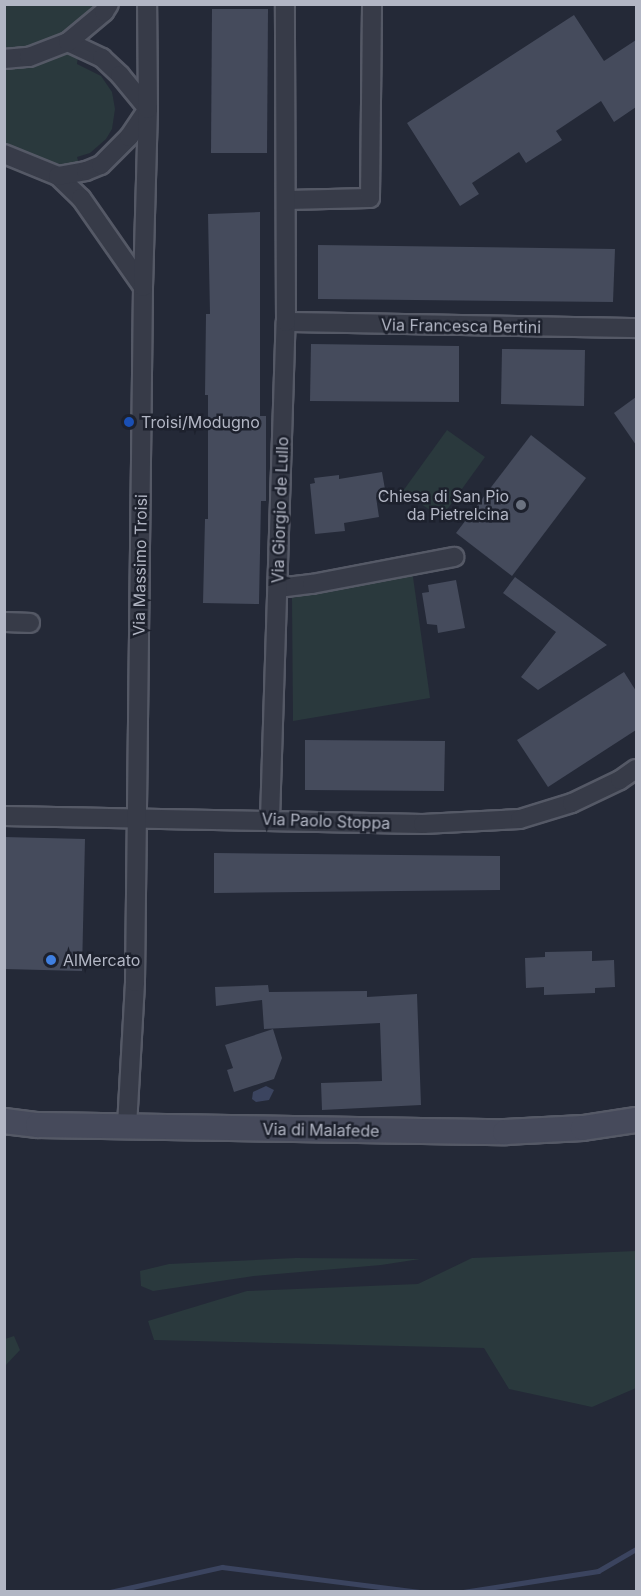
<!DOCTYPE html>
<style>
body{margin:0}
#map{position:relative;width:641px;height:1596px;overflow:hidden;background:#242937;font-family:Inter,sans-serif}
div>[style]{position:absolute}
.green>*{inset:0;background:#2a393d}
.water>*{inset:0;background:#3b445f}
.stream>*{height:5px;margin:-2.5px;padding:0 2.5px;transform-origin:2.5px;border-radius:2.5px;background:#3b445f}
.building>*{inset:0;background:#454b5c}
.roads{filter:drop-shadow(2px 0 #555966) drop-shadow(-2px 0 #555966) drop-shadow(0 2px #555966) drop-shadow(0 -2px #555966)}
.street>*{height:18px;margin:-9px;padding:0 9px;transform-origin:9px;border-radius:9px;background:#373b48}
.secondary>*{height:24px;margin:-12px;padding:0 12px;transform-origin:12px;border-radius:12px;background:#464a5b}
.dots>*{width:16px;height:16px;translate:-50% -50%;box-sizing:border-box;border:3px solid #1d212d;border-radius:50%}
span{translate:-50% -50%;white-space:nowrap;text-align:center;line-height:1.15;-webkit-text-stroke:5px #1d212d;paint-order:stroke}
.street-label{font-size:16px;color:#b2b6c4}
.poi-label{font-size:16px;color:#b2b6c4}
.left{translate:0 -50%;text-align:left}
.right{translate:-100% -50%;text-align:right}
.frame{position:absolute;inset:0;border:6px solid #b2b6c4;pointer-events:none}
</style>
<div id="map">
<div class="green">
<i style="clip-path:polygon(5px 5px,102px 5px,69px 33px,33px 48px,5px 50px)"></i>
<i style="clip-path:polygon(64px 54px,78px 56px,77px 64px,101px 76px,112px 92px,115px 109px,112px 129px,106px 139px,90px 153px,77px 157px,79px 164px,73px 166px,48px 162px,5px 145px,4px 68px,33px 63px)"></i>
<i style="clip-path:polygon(447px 430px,485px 457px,441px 518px,403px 491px)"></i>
<i style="clip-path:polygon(412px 570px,430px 698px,293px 721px,292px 598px)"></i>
<i style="clip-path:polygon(636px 1251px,636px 1388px,592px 1407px,509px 1389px,484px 1348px,154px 1340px,148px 1321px,247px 1291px,418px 1284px,472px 1258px)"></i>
<i style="clip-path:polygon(296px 1258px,420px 1259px,381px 1265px,254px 1276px,153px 1291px,141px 1286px,140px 1271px,169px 1264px)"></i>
<i style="clip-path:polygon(14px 1336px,20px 1350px,5px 1366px,5px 1339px)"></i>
</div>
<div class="water">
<i style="clip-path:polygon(266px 1086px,274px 1090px,269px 1100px,256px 1102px,252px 1099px,253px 1092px)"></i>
</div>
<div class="stream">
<i style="left:110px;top:1592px;width:115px;rotate:-12.6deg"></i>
<i style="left:222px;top:1567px;width:201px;rotate:7.2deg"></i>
<i style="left:463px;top:1592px;width:137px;rotate:-8.8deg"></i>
<i style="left:598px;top:1571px;width:44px;rotate:-30.1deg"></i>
</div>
<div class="building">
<i style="clip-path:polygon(212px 9px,268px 9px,267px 153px,211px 153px)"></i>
<i style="clip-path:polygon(574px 15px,604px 61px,636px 40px,636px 107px,614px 122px,601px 101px,556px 131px,562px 140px,526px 163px,519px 152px,472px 183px,479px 194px,460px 206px,407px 123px)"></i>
<i style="clip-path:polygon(260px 212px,260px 416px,266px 416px,266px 501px,261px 501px,259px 604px,203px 603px,205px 519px,208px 519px,208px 395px,205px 395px,206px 314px,210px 314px,208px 214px)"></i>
<i style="clip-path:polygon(318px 245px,615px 249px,613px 302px,318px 299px)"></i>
<i style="clip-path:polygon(311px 344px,459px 346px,459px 402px,310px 401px)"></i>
<i style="clip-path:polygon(502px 349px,585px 350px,584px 406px,501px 404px)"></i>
<i style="clip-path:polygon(636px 397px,636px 445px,614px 413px)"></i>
<i style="clip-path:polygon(531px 435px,586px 478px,512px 576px,456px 533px)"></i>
<i style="clip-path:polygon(382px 472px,386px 495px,376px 497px,379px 517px,344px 523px,345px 531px,315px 534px,310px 484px,315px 483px,314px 478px,339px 475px,339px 479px)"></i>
<i style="clip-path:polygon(515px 577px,607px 645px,538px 690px,521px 677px,556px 632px,503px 593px)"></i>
<i style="clip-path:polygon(456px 580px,465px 628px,438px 633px,437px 625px,427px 624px,422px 593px,429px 592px,428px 585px)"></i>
<i style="clip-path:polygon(624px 672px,636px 691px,636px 730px,548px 787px,517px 740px)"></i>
<i style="clip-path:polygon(305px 740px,445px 741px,444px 791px,305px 790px)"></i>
<i style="clip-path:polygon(4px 837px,85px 839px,82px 971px,4px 969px)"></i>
<i style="clip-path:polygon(214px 853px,500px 856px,500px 890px,214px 893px)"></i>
<i style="clip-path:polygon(592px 951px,592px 961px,614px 960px,615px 987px,595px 988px,595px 993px,544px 995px,544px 987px,526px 988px,525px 958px,545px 957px,545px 952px)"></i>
<i style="clip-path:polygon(268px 985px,269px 992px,367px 991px,367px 997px,417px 994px,421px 1105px,322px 1110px,321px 1083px,382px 1081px,380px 1023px,264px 1029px,262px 1000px,216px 1006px,215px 987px)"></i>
<i style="clip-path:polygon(273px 1029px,282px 1058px,274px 1079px,234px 1092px,227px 1070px,233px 1068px,225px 1045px)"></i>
</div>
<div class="roads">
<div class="street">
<i style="left:68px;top:42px;width:38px;rotate:25deg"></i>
<i style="left:102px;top:58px;width:25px;rotate:43deg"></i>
<i style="left:120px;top:75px;width:44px;rotate:50.5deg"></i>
<i style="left:4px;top:59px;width:25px;rotate:-5deg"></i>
<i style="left:29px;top:57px;width:42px;rotate:-21deg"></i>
<i style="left:68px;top:42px;width:47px;rotate:-39.8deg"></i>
<i style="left:104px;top:12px;width:9px;rotate:-58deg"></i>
<i style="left:4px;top:154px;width:58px;rotate:22.2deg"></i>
<i style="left:58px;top:176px;width:32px;rotate:44deg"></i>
<i style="left:81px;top:198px;width:108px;rotate:55.1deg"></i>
<i style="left:58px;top:176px;width:28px;rotate:-10deg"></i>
<i style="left:86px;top:171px;width:16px;rotate:-22deg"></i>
<i style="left:101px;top:165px;width:40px;rotate:-45deg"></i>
<i style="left:129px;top:137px;width:34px;rotate:-56deg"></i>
<i style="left:287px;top:200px;width:83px;rotate:-1.4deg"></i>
<i style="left:370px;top:198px;width:194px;rotate:-89.4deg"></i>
<i style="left:286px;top:322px;width:350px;rotate:1deg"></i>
<i style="left:278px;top:588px;width:34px;rotate:-7deg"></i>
<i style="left:312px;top:584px;width:145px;rotate:-10.8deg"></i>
<i style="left:4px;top:622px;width:26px;rotate:2deg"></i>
<i style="left:4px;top:816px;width:419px;rotate:1.1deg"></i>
<i style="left:423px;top:824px;width:97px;rotate:-3deg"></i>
<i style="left:520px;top:819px;width:54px;rotate:-17.1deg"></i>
<i style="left:572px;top:803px;width:53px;rotate:-25.6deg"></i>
<i style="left:620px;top:780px;width:19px;rotate:-35deg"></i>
<i style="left:270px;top:819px;width:497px;rotate:-88.2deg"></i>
<i style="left:286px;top:322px;width:318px;rotate:-90.2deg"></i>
<i style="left:127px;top:1126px;width:144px;rotate:-86.8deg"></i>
<i style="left:135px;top:982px;width:695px;rotate:-89.34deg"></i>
<i style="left:143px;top:287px;width:178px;rotate:-88.4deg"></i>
<i style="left:148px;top:109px;width:105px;rotate:-90.5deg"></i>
</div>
<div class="secondary">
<i style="left:4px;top:1121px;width:34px;rotate:7deg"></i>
<i style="left:38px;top:1125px;width:467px;rotate:0.9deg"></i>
<i style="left:505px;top:1132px;width:78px;rotate:-2.9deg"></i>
<i style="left:583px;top:1128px;width:54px;rotate:-8.6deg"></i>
</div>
</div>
<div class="dots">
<i style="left:129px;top:422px;background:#1a4fb4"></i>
<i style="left:521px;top:505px;background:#6b7280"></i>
<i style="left:51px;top:960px;background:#3f7fe0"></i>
</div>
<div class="street-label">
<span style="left:461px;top:326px;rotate:1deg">Via Francesca Bertini</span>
<span style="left:280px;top:510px;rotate:-88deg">Via Giorgio de Lullo</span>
<span style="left:140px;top:565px;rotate:-89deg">Via Massimo Troisi</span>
<span style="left:326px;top:821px;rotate:2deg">Via Paolo Stoppa</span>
<span style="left:321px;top:1130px;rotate:1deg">Via di Malafede</span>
</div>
<div class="poi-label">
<span class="left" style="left:141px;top:422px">Troisi/Modugno</span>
<span class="right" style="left:509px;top:505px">Chiesa di San Pio<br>da Pietrelcina</span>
<span class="left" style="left:63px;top:960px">AlMercato</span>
</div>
<div class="frame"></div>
</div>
